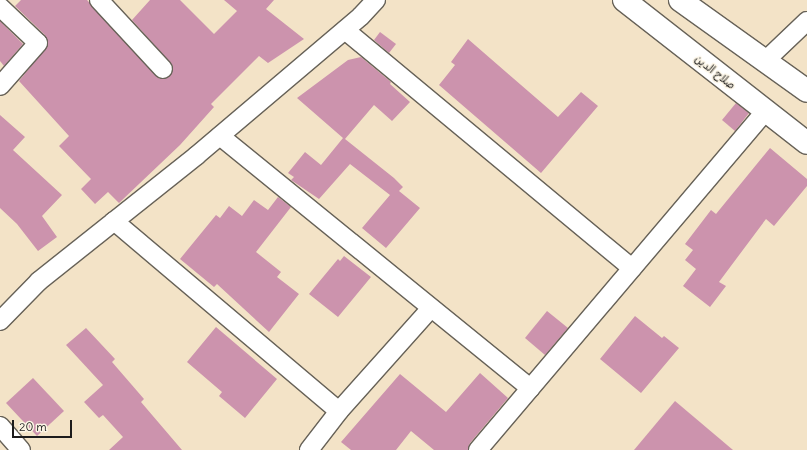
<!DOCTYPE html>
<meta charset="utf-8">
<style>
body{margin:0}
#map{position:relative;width:807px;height:450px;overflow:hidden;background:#f3e3c7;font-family:Delius,"Playpen Sans Arabic",sans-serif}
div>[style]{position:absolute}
.building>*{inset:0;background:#cc93ad}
.roads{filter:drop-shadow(1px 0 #676258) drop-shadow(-1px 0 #676258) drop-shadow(0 1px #676258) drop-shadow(0 -1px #676258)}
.minor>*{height:18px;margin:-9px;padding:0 9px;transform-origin:9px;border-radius:9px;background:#fff}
.trunk>*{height:22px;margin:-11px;padding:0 11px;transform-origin:11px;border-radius:11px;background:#fff}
span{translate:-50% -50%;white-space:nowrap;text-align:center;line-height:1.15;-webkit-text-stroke:3px #fcf5e5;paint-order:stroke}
.street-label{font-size:11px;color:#1c1c1c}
.scale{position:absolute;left:12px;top:420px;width:60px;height:18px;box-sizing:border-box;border:2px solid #1c1c1c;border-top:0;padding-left:5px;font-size:12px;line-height:14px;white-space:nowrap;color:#1c1c1c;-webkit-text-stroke:3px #fcf5e5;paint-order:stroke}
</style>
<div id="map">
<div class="building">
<i style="clip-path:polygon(21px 0,87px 0,160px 79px,170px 76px,173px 66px,132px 20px,150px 0,180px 0,214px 34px,237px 11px,224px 0,274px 0,266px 9px,304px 39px,268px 63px,259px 56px,211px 104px,214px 107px,180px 145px,119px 203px,108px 192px,95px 204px,81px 189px,91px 179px,59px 146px,69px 136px,19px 81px,48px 45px,45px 35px,15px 6px)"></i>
<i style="clip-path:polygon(0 21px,23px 44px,4px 66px,0 61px)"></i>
<i style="clip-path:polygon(380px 32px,396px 44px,389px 53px,374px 40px)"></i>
<i style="clip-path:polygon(468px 39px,558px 117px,581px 92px,598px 106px,541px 173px,439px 85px,455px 65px,451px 62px)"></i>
<i style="clip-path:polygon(361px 57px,391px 82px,390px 84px,410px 102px,392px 121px,374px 105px,345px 139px,394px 178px,403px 187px,399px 191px,420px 208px,386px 248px,362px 228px,390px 195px,350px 164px,319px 199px,291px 180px,294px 177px,288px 173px,305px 152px,321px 165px,343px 138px,297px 98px,348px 60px)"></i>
<i style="clip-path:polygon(736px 103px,749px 113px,735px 131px,722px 120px)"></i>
<i style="clip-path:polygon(0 115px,25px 137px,13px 150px,62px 195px,42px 216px,57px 237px,38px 251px,17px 224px,0 208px)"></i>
<i style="clip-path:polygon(770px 148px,807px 179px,807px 186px,774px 226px,766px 219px,719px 282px,726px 286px,710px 307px,683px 286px,696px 269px,685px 260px,693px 250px,685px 244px,711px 210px,716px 214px)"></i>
<i style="clip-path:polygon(278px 197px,291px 207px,256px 252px,281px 272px,277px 277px,299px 294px,269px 332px,217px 284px,214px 287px,180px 259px,216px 215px,220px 218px,229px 206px,242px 216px,254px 200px,268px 210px)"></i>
<i style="clip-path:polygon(344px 256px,371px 277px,338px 317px,309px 294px,338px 259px,340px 261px)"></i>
<i style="clip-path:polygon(547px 311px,568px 328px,545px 355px,525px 338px)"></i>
<i style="clip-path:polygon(635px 316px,662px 338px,664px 336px,679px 348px,641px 393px,600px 359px)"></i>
<i style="clip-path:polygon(216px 327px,277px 379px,245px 418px,219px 396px,222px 392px,187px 362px)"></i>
<i style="clip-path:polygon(86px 328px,115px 359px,112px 362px,144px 399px,141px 402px,182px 450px,109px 450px,123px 437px,103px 415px,99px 418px,84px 402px,103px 385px,66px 345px)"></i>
<i style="clip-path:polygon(480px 373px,508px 398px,470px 443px,468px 450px,434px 450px,411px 431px,396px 450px,351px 450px,341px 442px,400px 374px,446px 412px)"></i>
<i style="clip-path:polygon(33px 378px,64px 411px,37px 436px,6px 403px)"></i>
<i style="clip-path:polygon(675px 401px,733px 450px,634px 450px)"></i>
</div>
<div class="roads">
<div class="minor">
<i style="left:99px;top:0;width:94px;rotate:47.2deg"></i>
<i style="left:0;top:7px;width:52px;rotate:43.5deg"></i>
<i style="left:38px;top:43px;width:57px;rotate:131.5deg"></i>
<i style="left:345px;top:30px;width:373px;rotate:39.7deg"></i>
<i style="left:765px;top:61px;width:58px;rotate:-43.6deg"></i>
<i style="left:220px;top:136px;width:400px;rotate:39.1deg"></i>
<i style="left:114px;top:221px;width:294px;rotate:40.2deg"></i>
<i style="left:0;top:321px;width:56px;rotate:-45.7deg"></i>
<i style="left:39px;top:281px;width:201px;rotate:-38.5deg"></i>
<i style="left:196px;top:156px;width:216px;rotate:-40.3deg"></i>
<i style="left:361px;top:16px;width:22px;rotate:-47deg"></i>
<i style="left:0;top:426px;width:32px;rotate:49deg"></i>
<i style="left:309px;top:450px;width:49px;rotate:-52.4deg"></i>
<i style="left:339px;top:411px;width:138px;rotate:-48.2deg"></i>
<i style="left:478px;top:450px;width:445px;rotate:-49.7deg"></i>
</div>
<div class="trunk">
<i style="left:624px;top:0;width:232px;rotate:38deg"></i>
<i style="left:680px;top:0;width:156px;rotate:35.6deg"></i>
</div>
</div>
<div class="street-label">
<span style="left:715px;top:72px;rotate:38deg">صلاح الدين</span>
</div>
<div class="scale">20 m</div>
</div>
